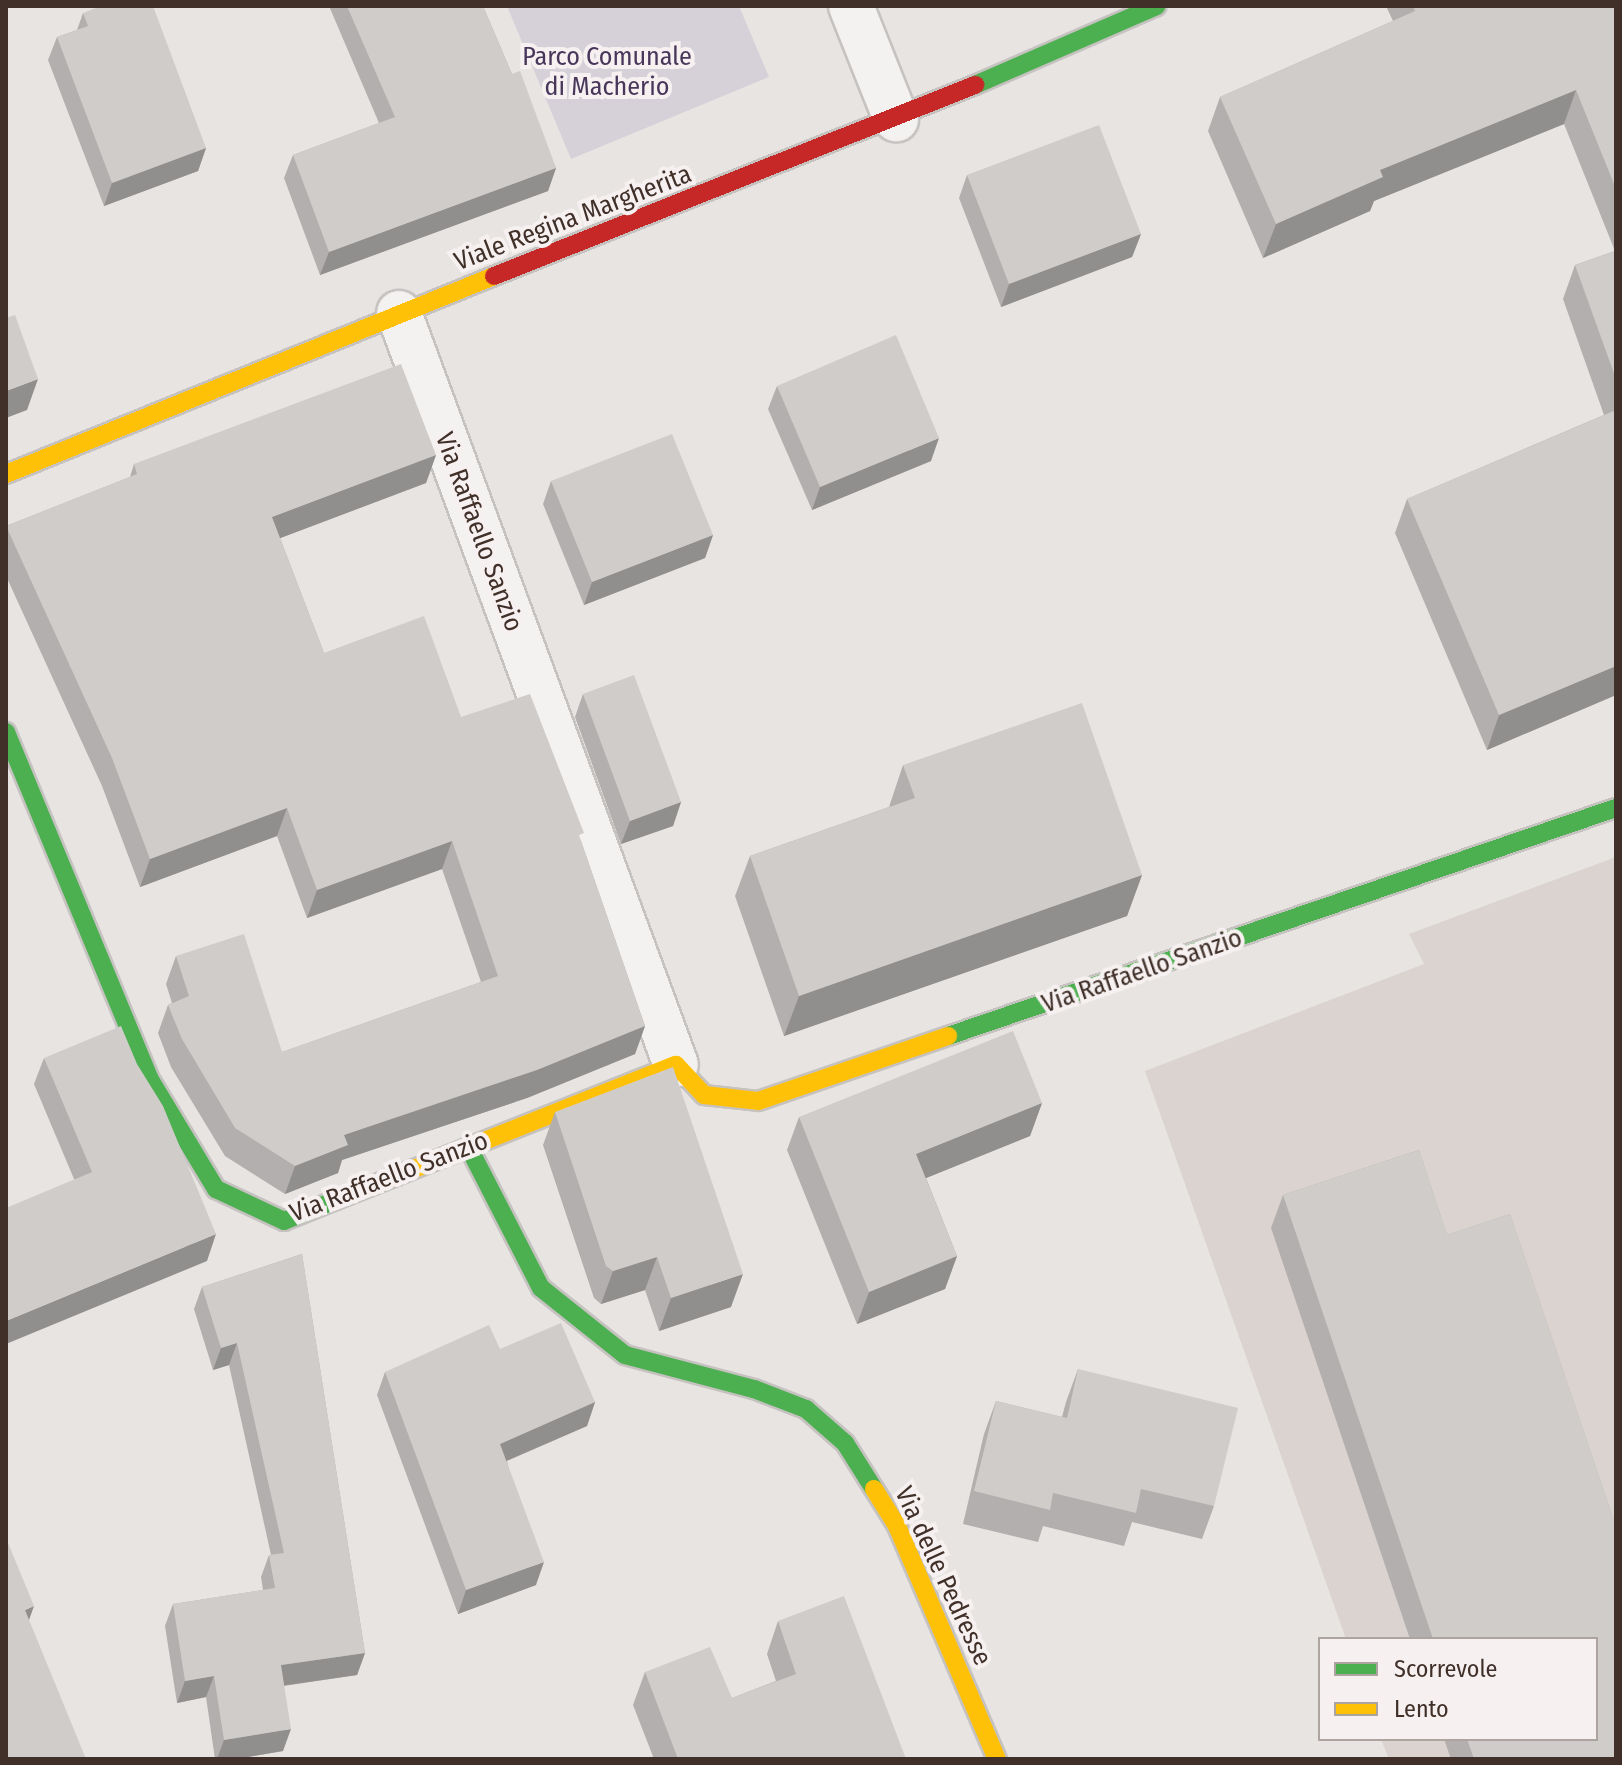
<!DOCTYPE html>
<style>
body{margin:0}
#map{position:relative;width:1622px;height:1765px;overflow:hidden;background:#e7e4e2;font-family:"Fira Sans Condensed",sans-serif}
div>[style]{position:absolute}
.built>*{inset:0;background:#dad3d0}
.green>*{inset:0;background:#d6d1d9}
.roads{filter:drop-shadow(2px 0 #c5c2c0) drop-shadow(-2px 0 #c5c2c0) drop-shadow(0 2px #c5c2c0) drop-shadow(0 -2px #c5c2c0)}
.street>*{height:44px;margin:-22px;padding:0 22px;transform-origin:22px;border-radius:22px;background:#f4f2f1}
.fast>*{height:18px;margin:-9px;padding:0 9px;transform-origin:9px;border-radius:9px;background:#4caf50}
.slow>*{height:18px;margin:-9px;padding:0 9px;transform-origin:9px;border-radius:9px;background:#ffc107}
.jam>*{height:18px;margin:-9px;padding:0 9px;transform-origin:9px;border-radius:9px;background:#c62828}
.wall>*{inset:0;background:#b2afae}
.shaded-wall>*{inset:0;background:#918f8d}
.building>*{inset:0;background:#cfccca}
span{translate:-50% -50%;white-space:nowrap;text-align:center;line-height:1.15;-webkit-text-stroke:8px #f6f1f0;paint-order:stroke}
.park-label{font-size:26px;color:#49375b}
.street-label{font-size:26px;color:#403029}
.frame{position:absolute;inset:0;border:8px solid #403029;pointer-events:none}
.legend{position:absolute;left:1318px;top:1637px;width:280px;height:104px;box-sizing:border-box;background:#f6f1f0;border:2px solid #ada4a0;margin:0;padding:10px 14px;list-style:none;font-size:24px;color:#403029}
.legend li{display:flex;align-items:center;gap:16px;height:40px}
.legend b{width:40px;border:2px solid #ada4a0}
</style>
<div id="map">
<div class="built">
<i style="clip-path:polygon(1616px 857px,1616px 1759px,1389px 1759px,1381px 1739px,1596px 1739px,1596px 1639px,1346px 1639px,1145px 1071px,1424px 964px,1409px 934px)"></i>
</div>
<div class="green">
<i style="clip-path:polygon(507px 6px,739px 6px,769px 77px,571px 159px)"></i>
</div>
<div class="roads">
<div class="street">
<i style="left:851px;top:6px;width:122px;rotate:68.3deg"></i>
<i style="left:399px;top:313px;width:801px;rotate:69.78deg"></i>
</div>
<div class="fast">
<i style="left:975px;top:85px;width:198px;rotate:-23.5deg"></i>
<i style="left:6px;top:732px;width:374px;rotate:67.5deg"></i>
<i style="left:149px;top:1078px;width:130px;rotate:58.9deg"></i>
<i style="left:216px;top:1189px;width:75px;rotate:25.2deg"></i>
<i style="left:284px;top:1221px;width:56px;rotate:-22deg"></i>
<i style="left:948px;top:1036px;width:706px;rotate:-18.85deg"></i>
<i style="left:469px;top:1148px;width:157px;rotate:62.8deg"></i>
<i style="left:541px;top:1288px;width:107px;rotate:38.6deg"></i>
<i style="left:625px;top:1355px;width:133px;rotate:14.8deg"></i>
<i style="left:754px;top:1389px;width:56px;rotate:21deg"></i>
<i style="left:806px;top:1409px;width:52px;rotate:41.1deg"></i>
<i style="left:845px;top:1443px;width:54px;rotate:57.8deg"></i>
</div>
<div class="slow">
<i style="left:6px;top:474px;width:527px;rotate:-22.08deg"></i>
<i style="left:336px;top:1200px;width:366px;rotate:-21.7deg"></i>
<i style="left:676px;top:1065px;width:41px;rotate:47deg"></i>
<i style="left:704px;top:1095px;width:54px;rotate:6.3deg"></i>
<i style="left:758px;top:1101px;width:201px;rotate:-18.9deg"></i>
<i style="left:874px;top:1489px;width:44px;rotate:58.1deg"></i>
<i style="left:897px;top:1526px;width:254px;rotate:66.8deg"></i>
</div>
<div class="jam">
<i style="left:494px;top:276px;width:518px;rotate:-21.66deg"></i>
</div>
</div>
<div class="wall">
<i style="clip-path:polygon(329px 6px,483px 6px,512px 74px,556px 168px,548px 191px,320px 275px,284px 178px,293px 155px,379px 123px)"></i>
<i style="clip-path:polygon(1386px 6px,1616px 6px,1616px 695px,1487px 750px,1395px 533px,1407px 499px,1604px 415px,1563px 299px,1575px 265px,1615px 251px,1564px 124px,1374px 201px,1370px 211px,1263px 258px,1208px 131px,1220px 97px,1393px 21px)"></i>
<i style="clip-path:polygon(83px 13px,206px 148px,198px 171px,104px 206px,48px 60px,57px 37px,77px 30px)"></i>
<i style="clip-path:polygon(967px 175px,1141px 234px,1132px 257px,1001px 307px,959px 198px)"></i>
<i style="clip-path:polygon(777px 386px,931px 461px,812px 510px,768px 409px)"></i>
<i style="clip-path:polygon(436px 455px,426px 483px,280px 538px,324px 653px,461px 717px,581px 841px,645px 1026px,635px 1054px,527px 1098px,342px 1160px,338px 1173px,285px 1194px,225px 1156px,171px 1067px,158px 1033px,168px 1005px,172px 1003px,166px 984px,176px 956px,282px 1052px,481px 982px,442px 869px,307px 918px,277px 836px,140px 887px,102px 786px,6px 576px,6px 526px,130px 477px,134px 464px)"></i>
<i style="clip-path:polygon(551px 481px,713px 535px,705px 558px,584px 605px,543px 504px)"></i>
<i style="clip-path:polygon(583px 694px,681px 802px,673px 826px,621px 844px,575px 717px)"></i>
<i style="clip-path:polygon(903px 765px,1142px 875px,1127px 916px,784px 1036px,735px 896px,750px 856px,889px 807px)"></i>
<i style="clip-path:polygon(44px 1058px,207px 1261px,74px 1179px,34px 1084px)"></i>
<i style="clip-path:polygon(1042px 1103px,1030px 1136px,926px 1178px,957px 1256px,945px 1289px,857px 1324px,787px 1150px,799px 1117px)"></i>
<i style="clip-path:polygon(555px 1112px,731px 1307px,659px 1331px,645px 1290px,601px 1304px,594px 1298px,543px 1145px)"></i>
<i style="clip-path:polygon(1419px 1150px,1447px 1235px,1510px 1214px,1616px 1527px,1616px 1759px,1451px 1759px,1444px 1739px,1596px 1739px,1596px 1639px,1410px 1639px,1271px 1228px,1283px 1195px)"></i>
<i style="clip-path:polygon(302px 1254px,365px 1653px,357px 1675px,284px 1686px,283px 1751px,236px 1759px,215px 1759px,206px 1697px,177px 1703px,165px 1626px,173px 1604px,263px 1590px,261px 1577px,269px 1555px,271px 1555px,229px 1365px,213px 1370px,194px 1309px,202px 1287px)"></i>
<i style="clip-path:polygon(500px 1349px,595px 1402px,587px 1426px,507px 1461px,536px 1585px,458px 1614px,377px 1395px,385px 1372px)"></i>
<i style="clip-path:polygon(1078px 1369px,1214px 1506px,1202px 1539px,1132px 1522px,1124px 1546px,1043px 1526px,1038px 1542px,963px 1524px,984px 1434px,996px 1401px,1062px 1417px,1066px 1402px)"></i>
<i style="clip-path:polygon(778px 1621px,906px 1759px,654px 1759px,633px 1705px,645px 1672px,732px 1698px,776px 1681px,767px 1654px)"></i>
</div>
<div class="shaded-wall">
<i style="clip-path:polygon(1576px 90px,1564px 124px,1374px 201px,1370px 211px,1263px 258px,1276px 224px,1380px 170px)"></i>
<i style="clip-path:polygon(206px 148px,198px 171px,104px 206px,112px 183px)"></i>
<i style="clip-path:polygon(556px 168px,548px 191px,320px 275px,329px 252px)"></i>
<i style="clip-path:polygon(1141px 234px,1132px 257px,1001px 307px,1009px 284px)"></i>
<i style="clip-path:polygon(38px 379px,27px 410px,6px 418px,6px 391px)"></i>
<i style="clip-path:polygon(939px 438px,931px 461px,812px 510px,820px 487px)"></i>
<i style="clip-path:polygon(436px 455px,426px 483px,262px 545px,272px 517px)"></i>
<i style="clip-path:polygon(713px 535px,705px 558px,584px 605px,592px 582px)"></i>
<i style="clip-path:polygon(1616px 666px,1616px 695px,1487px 750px,1499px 715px)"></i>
<i style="clip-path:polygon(681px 802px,673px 826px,621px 844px,630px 821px)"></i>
<i style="clip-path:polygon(287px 808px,277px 836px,140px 887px,150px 859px)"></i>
<i style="clip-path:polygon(452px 841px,442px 869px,307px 918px,317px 890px)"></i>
<i style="clip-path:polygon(1142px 875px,1127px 916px,784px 1036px,799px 996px)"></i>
<i style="clip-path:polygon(645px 1026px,635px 1054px,527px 1098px,342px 1160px,338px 1173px,285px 1194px,295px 1166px,344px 1135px)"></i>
<i style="clip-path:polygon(1042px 1103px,1030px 1136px,904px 1187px,916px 1154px)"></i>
<i style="clip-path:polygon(216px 1234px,207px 1261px,6px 1344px,6px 1321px)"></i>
<i style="clip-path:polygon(957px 1256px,945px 1289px,857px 1324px,869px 1292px)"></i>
<i style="clip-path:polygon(657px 1257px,645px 1290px,601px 1304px,613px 1271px)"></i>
<i style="clip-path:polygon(743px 1274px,731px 1307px,659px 1331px,671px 1298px)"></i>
<i style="clip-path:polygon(237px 1343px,229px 1365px,213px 1370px,221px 1348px)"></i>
<i style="clip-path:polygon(595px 1402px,587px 1426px,492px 1467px,500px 1444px)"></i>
<i style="clip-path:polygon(544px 1562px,536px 1585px,458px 1614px,466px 1590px)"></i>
<i style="clip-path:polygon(34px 1606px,24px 1634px,25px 1610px)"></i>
<i style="clip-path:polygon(365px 1653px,357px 1675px,273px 1687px,281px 1665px)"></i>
<i style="clip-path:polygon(214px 1676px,206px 1697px,177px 1703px,185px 1681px)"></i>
<i style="clip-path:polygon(291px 1729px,283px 1751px,236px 1759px,217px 1759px,224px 1740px)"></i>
</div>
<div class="building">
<i style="clip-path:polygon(101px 6px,153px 6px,206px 148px,112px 183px,57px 37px,88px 26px,83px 13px)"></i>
<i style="clip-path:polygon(347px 6px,483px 6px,512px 74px,520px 71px,556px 168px,329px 252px,293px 155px,395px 117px)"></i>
<i style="clip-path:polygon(1413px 6px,1616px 6px,1616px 189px,1576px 90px,1380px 170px,1383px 177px,1276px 224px,1220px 97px,1415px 11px)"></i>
<i style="clip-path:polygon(1099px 125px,1141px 234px,1009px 284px,967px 175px)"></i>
<i style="clip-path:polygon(1616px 251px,1616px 379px,1575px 265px)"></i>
<i style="clip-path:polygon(15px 315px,38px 379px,6px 391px,6px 318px)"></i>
<i style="clip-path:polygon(896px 335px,939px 438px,820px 487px,777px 386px)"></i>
<i style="clip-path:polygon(401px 364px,436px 455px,272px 517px,324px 653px,424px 616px,461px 717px,530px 694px,584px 833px,579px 835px,645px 1026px,537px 1070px,344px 1135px,348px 1145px,295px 1166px,235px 1128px,182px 1039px,168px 1005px,189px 996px,176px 956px,244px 934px,282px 1052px,498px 976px,452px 841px,317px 890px,287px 808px,150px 859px,112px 758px,6px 526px,137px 474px,134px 464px)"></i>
<i style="clip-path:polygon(1616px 410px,1616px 605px,1614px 606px,1616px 610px,1616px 666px,1499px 715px,1407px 499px)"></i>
<i style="clip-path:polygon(672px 434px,713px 535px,592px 582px,551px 481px)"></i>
<i style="clip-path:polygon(634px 675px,681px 802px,630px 821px,583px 694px)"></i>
<i style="clip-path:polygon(1082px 703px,1142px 875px,799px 996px,750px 856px,915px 798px,903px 765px)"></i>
<i style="clip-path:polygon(121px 1026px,137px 1064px,163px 1106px,216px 1234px,6px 1321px,6px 1208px,92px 1172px,44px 1058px)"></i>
<i style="clip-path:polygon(1013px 1031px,1042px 1103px,916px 1154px,957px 1256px,869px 1292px,799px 1117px)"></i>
<i style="clip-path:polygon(673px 1067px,743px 1274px,671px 1298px,657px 1257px,613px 1271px,606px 1266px,555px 1112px)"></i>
<i style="clip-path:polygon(1419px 1150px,1447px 1235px,1510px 1214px,1616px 1527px,1616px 1759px,1474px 1759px,1467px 1739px,1596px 1739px,1596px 1639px,1433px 1639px,1283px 1195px)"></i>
<i style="clip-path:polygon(302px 1254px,365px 1653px,281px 1665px,291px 1729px,224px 1740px,214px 1676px,185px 1681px,173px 1604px,275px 1588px,269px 1555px,284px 1553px,237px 1343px,221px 1348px,202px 1287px)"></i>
<i style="clip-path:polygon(561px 1323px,595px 1402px,500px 1444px,544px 1562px,466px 1590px,385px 1372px,489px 1325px,500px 1349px)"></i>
<i style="clip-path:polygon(1078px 1369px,1238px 1408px,1214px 1506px,1141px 1489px,1136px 1513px,1053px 1493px,1050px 1510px,974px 1491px,996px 1401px,1067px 1418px)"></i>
<i style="clip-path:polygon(6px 1538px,34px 1606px,25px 1610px,86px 1759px,6px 1759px)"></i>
<i style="clip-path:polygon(844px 1596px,906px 1759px,678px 1759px,645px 1672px,710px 1647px,732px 1698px,796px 1674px,778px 1621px)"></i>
</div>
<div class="park-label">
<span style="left:607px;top:72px">Parco Comunale<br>di Macherio</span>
</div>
<div class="street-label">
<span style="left:573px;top:218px;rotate:-21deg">Viale Regina Margherita</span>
<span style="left:479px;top:532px;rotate:70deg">Via Raffaello Sanzio</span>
<span style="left:1142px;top:971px;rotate:-19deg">Via Raffaello Sanzio</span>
<span style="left:389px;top:1177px;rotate:-21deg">Via Raffaello Sanzio</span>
<span style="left:943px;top:1576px;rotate:65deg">Via delle Pedresse</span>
</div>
<div class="frame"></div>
<ul class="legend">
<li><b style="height:10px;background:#4caf50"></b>Scorrevole</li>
<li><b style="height:10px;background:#ffc107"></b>Lento</li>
</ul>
</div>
